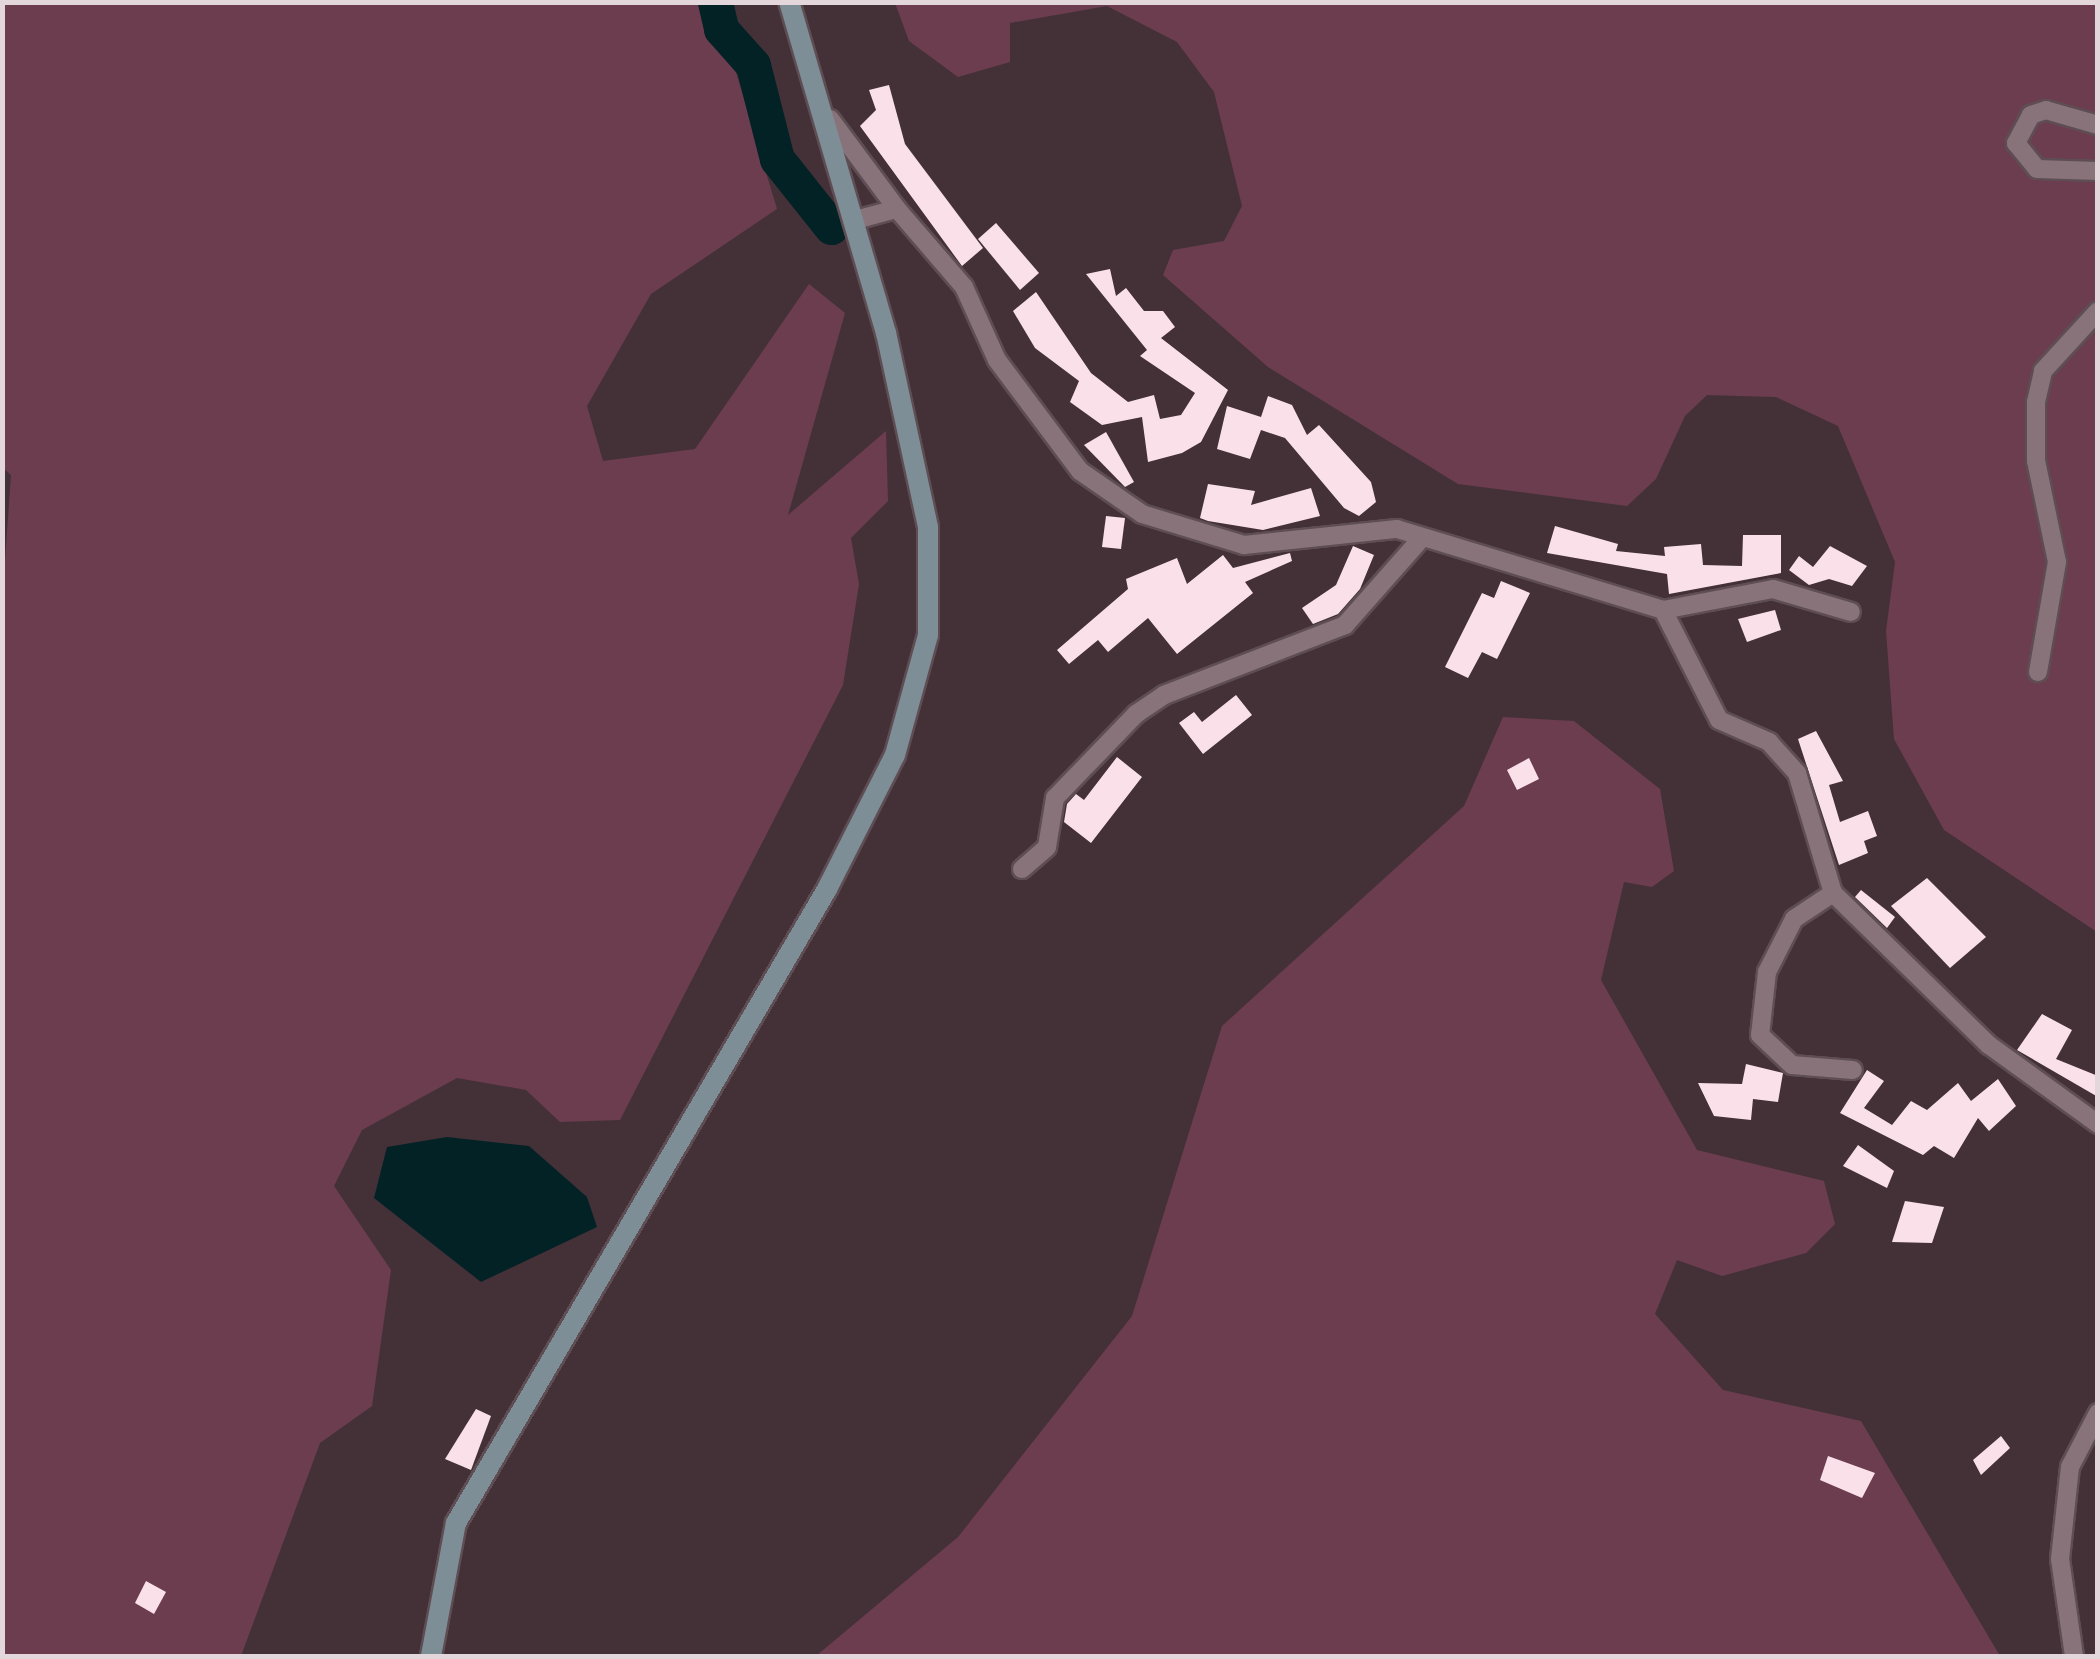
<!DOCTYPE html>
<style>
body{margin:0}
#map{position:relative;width:2100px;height:1659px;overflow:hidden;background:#443138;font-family:"Crimson Pro",serif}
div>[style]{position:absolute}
.green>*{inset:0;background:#6c3d4f}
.water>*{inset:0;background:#032226}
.river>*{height:35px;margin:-17.5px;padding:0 17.5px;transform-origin:17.5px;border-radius:17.5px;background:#032226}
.building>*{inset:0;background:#fae1e9}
.roads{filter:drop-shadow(2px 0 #5e4e54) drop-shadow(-2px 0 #5e4e54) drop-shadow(0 2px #5e4e54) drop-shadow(0 -2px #5e4e54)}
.street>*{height:18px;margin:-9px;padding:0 9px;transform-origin:9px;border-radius:9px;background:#89737a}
.secondary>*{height:20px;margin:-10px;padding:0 10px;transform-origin:10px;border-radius:10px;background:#7e8e97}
span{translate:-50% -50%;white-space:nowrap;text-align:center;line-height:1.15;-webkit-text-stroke:10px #39272e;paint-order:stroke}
.frame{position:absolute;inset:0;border:5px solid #e3d7db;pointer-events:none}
</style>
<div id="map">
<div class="green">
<i style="clip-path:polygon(3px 3px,715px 3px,777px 209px,651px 294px,587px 406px,603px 461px,695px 449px,809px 284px,845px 313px,788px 515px,886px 431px,888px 501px,851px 538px,859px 584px,843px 685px,620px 1120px,560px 1122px,526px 1090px,457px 1078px,362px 1130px,334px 1186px,391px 1270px,372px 1406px,320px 1443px,241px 1656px,3px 1656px,2px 603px,11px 475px,2px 467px)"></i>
<i style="clip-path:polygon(895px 3px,2097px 3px,2097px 932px,1944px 830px,1894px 739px,1886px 631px,1895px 562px,1838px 426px,1776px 397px,1707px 395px,1685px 416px,1656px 479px,1627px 506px,1458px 484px,1268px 367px,1163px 275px,1173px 250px,1224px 241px,1242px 206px,1214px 92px,1177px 42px,1107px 6px,1010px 23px,1010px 62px,958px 77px,909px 41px)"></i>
<i style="clip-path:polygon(1503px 717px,1574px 721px,1660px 789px,1674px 871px,1652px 887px,1624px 882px,1601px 980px,1697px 1150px,1824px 1181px,1835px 1224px,1806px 1253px,1722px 1276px,1677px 1260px,1655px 1314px,1723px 1390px,1861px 1421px,2000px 1656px,816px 1656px,958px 1537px,1132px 1316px,1222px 1026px,1464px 806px)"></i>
</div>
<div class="water">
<i style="clip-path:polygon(447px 1137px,529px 1146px,587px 1197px,597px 1227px,481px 1282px,374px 1198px,387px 1147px)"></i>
</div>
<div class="river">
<i style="left:715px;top:2px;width:28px;rotate:77deg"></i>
<i style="left:721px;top:29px;width:48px;rotate:48.4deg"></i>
<i style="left:753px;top:65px;width:97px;rotate:75.7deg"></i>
<i style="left:777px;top:159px;width:87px;rotate:51.5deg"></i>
</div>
<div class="building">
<i style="clip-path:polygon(889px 85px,905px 144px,983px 248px,962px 266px,860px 126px,876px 110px,869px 90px)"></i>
<i style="clip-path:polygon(996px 223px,1039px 273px,1020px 290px,978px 239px)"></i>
<i style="clip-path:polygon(1110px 269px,1116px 296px,1126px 288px,1144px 311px,1163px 311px,1175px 327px,1161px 338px,1228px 390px,1201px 442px,1182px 453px,1148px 462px,1142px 417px,1102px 425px,1070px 402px,1079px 381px,1035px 348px,1013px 311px,1036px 292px,1091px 373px,1128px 402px,1154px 395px,1160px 419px,1181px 415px,1195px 393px,1140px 356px,1147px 350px,1086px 274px)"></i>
<i style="clip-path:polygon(1268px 396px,1292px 405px,1307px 435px,1319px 425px,1371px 482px,1376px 502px,1359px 516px,1344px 508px,1285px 438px,1261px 430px,1250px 459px,1217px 449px,1227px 406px,1261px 417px)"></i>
<i style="clip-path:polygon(1106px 432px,1134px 482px,1125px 487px,1084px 445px)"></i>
<i style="clip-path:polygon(1208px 484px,1255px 491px,1251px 505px,1311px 488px,1320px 516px,1263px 530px,1208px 521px,1200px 518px)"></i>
<i style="clip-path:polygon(1106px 516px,1125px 518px,1121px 549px,1102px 547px)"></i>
<i style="clip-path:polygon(1555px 526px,1618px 544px,1616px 551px,1665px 556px,1664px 547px,1701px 544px,1703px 565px,1742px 566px,1743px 535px,1781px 535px,1781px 573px,1669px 594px,1667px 574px,1547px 553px)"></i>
<i style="clip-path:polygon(1353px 546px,1374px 555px,1360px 589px,1338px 614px,1313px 624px,1302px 608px,1336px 585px)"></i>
<i style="clip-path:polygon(1830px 546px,1867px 566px,1852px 586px,1829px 579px,1809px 585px,1789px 570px,1799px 556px,1813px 567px)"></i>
<i style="clip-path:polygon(1290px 553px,1292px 561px,1245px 582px,1253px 593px,1177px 654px,1148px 618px,1108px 652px,1098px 640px,1069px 664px,1057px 650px,1128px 589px,1126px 579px,1177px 558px,1187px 584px,1223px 555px,1233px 568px)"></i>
<i style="clip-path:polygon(1501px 581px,1530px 593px,1497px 659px,1482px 652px,1468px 678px,1445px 667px,1482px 593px,1494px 598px)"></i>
<i style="clip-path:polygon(1775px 610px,1781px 630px,1747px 642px,1738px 619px)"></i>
<i style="clip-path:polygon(1236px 695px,1252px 715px,1203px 754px,1179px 723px,1194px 712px,1202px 722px)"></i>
<i style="clip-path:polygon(1816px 731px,1843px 781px,1829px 785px,1840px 822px,1868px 811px,1877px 836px,1864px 841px,1868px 853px,1839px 865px,1798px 739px)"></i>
<i style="clip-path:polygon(1117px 757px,1142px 777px,1091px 843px,1064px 822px,1067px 804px,1076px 794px,1084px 800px)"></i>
<i style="clip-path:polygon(1529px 758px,1539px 779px,1517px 790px,1507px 770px)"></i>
<i style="clip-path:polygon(1927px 878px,1986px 937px,1950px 968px,1891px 906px)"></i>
<i style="clip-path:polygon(1861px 890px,1895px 917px,1887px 928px,1855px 897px)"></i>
<i style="clip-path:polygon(2042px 1014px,2072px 1030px,2056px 1059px,2098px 1076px,2098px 1097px,2017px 1050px)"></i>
<i style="clip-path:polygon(1746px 1064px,1783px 1073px,1778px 1102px,1753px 1099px,1751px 1120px,1714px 1116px,1698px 1083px,1742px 1084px)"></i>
<i style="clip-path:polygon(1867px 1070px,1884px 1081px,1864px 1108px,1892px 1125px,1911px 1101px,1927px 1110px,1958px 1083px,1971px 1101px,1998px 1079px,2016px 1106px,1989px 1131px,1978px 1118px,1954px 1158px,1934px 1146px,1923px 1155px,1840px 1113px)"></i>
<i style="clip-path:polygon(1858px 1145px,1894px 1171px,1887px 1188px,1843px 1166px)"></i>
<i style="clip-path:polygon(1905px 1201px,1944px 1207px,1932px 1243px,1892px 1242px)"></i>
<i style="clip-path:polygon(476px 1409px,491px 1416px,471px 1470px,445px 1459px)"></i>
<i style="clip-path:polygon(2001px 1436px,2010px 1448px,1981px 1475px,1973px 1460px)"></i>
<i style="clip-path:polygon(1828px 1456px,1875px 1473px,1862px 1498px,1820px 1480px)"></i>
<i style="clip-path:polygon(146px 1581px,166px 1592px,154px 1614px,135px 1603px)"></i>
</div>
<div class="roads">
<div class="street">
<i style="left:830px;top:119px;width:112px;rotate:53.3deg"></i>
<i style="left:2098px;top:125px;width:54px;rotate:-163.9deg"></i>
<i style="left:2046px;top:110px;width:16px;rotate:162deg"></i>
<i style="left:2031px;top:115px;width:32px;rotate:118deg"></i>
<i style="left:2016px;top:143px;width:33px;rotate:51deg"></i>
<i style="left:2037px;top:169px;width:61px;rotate:1.9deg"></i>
<i style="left:859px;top:219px;width:39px;rotate:-15deg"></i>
<i style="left:897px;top:209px;width:103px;rotate:49.3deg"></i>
<i style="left:964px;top:287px;width:80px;rotate:65.7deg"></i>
<i style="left:997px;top:360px;width:139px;rotate:53.2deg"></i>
<i style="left:1080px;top:471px;width:75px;rotate:34.7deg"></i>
<i style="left:1142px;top:514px;width:107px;rotate:16.9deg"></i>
<i style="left:1244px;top:545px;width:154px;rotate:-6deg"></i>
<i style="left:1397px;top:529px;width:278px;rotate:16.9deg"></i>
<i style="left:1663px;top:610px;width:112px;rotate:-10.8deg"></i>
<i style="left:1773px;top:589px;width:81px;rotate:16.4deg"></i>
<i style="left:1663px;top:610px;width:123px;rotate:63deg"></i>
<i style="left:1719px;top:720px;width:55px;rotate:23.7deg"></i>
<i style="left:1769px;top:742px;width:42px;rotate:47.9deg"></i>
<i style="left:1797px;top:773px;width:125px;rotate:73.3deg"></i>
<i style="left:1833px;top:893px;width:218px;rotate:44.3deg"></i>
<i style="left:1989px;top:1045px;width:135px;rotate:35.9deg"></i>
<i style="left:2038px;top:672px;width:112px;rotate:-80.2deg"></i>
<i style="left:2057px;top:562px;width:103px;rotate:-101.7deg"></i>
<i style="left:2036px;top:461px;width:59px;rotate:-90deg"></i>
<i style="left:2036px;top:402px;width:32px;rotate:-77deg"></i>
<i style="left:2043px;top:371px;width:81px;rotate:-47.5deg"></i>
<i style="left:1022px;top:869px;width:33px;rotate:-41deg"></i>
<i style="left:1047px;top:847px;width:50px;rotate:-80.7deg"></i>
<i style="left:1055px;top:798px;width:117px;rotate:-46deg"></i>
<i style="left:1136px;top:714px;width:34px;rotate:-34deg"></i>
<i style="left:1164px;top:695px;width:194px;rotate:-21.1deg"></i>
<i style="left:1345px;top:625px;width:113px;rotate:-48.6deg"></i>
<i style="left:1833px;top:893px;width:47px;rotate:146.3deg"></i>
<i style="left:1794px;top:919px;width:59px;rotate:117deg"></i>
<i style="left:1767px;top:972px;width:63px;rotate:96.3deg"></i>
<i style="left:1760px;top:1035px;width:44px;rotate:43.2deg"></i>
<i style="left:1792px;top:1065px;width:61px;rotate:4.7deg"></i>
<i style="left:2074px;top:1656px;width:98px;rotate:-98.2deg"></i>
<i style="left:2060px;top:1559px;width:93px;rotate:-83.8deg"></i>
<i style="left:2070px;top:1467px;width:61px;rotate:-62.6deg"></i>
</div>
<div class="secondary">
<i style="left:431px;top:1656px;width:135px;rotate:-79.4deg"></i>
<i style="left:456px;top:1523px;width:735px;rotate:-59.66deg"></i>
<i style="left:827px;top:889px;width:150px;rotate:-63.1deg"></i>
<i style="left:895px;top:755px;width:124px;rotate:-74.6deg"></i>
<i style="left:928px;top:635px;width:108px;rotate:-90deg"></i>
<i style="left:928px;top:527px;width:198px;rotate:-102.2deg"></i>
<i style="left:886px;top:333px;width:345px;rotate:-106.3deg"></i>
</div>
</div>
<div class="frame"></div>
</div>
